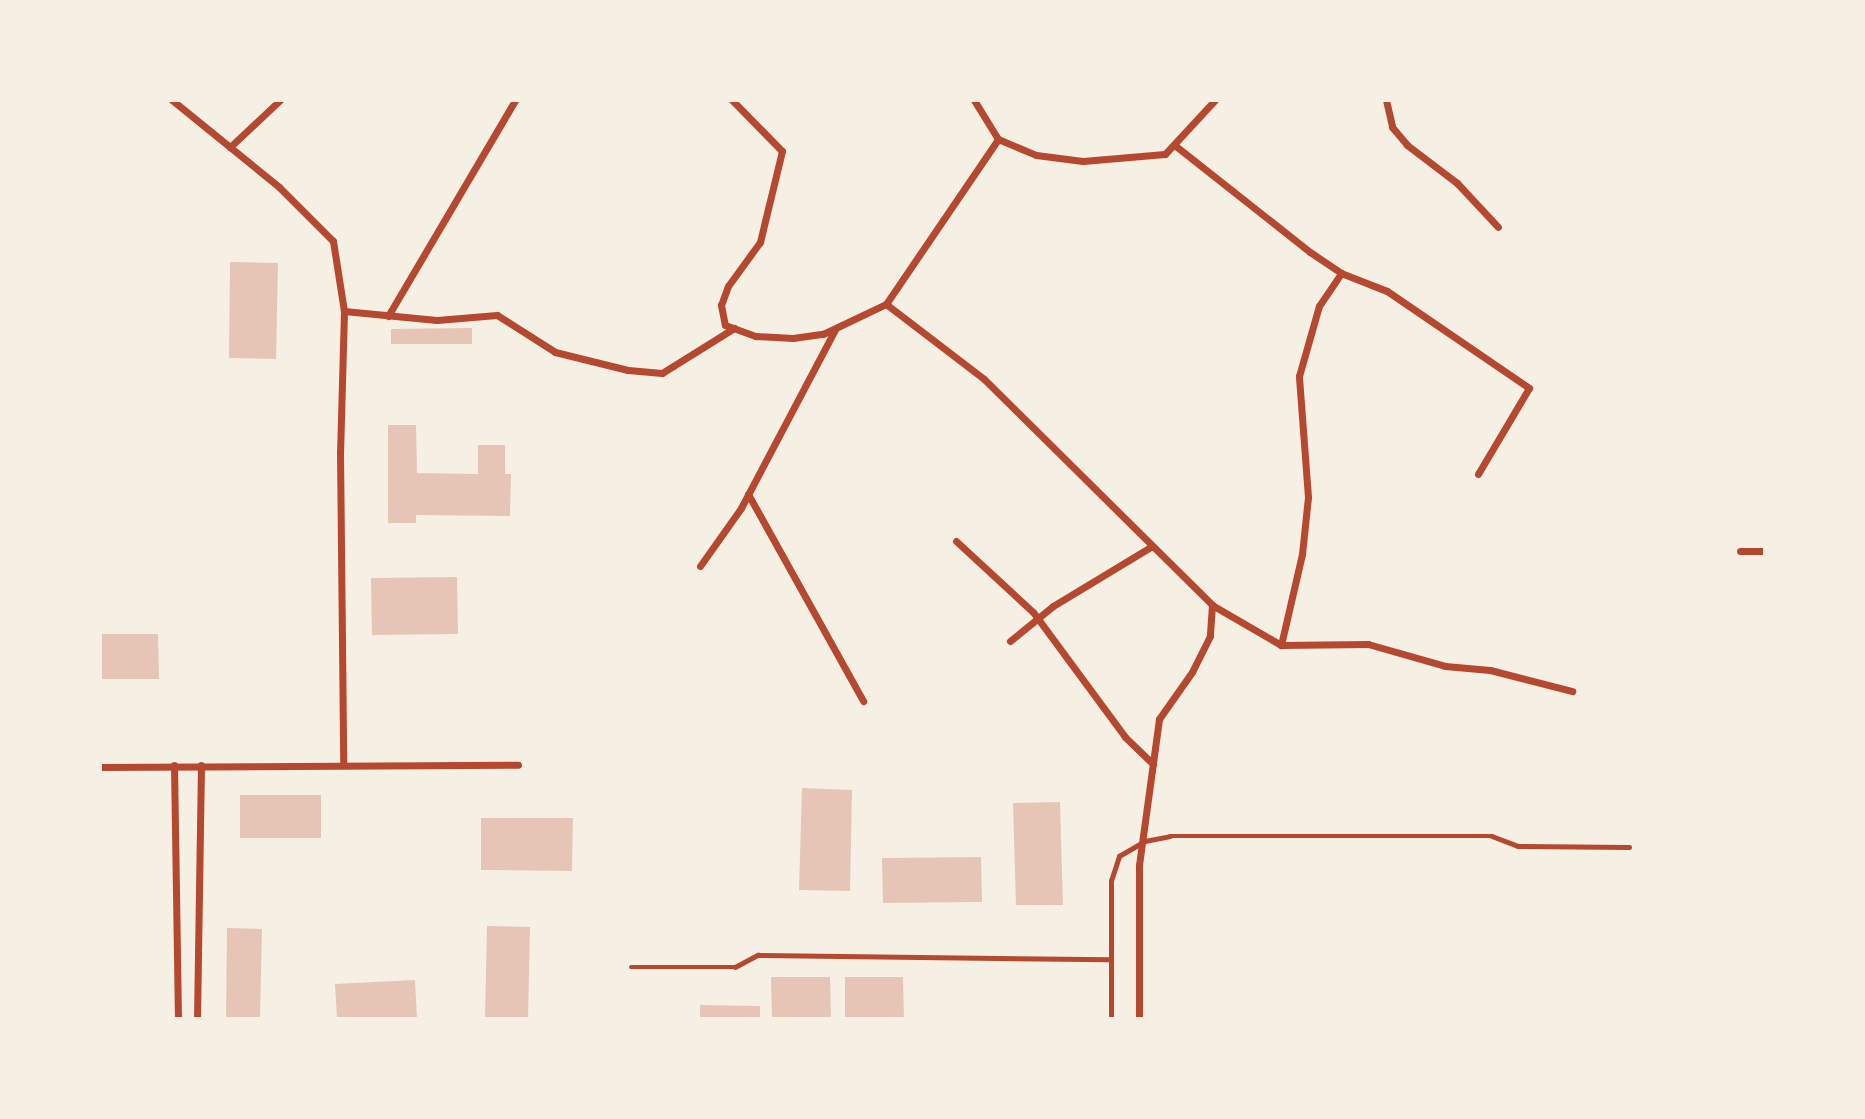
<!DOCTYPE html>
<style>
body{margin:0}
#map{position:relative;width:1865px;height:1119px;overflow:hidden;background:#f6efe4;font-family:"DM Sans",sans-serif}
div>[style]{position:absolute}
.building>*{inset:0;background:#e6c5b7}
.service>*{height:4.5px;margin:-2.25px;padding:0 2.25px;transform-origin:2.25px;border-radius:2.25px;background:#b5482f}
.minor>*{height:7px;margin:-3.5px;padding:0 3.5px;transform-origin:3.5px;border-radius:3.5px;background:#b5482f}
span{translate:-50% -50%;white-space:nowrap;text-align:center;line-height:1.15;-webkit-text-stroke:5px #f6efe4;paint-order:stroke}
.frame{position:absolute;inset:0;border:102px solid #f6efe4;pointer-events:none}
</style>
<div id="map">
<div class="building">
<i style="clip-path:polygon(230px 262px,278px 263px,276px 359px,229px 358px)"></i>
<i style="clip-path:polygon(472px 328px,472px 344px,391px 344px,391px 329px)"></i>
<i style="clip-path:polygon(388px 425px,416px 425px,417px 473px,478px 474px,478px 445px,505px 445px,505px 474px,511px 474px,510px 516px,416px 515px,416px 523px,388px 523px)"></i>
<i style="clip-path:polygon(457px 577px,458px 634px,372px 635px,371px 578px)"></i>
<i style="clip-path:polygon(100px 634px,158px 634px,159px 679px,100px 679px)"></i>
<i style="clip-path:polygon(802px 788px,852px 790px,850px 891px,799px 890px)"></i>
<i style="clip-path:polygon(240px 795px,321px 795px,321px 838px,240px 838px)"></i>
<i style="clip-path:polygon(1060px 802px,1063px 905px,1016px 905px,1013px 803px)"></i>
<i style="clip-path:polygon(481px 818px,573px 818px,572px 871px,481px 870px)"></i>
<i style="clip-path:polygon(981px 857px,982px 902px,883px 903px,882px 858px)"></i>
<i style="clip-path:polygon(487px 926px,530px 927px,528px 1019px,485px 1019px)"></i>
<i style="clip-path:polygon(227px 928px,262px 929px,260px 1019px,226px 1019px)"></i>
<i style="clip-path:polygon(771px 977px,830px 977px,831px 1019px,772px 1019px)"></i>
<i style="clip-path:polygon(845px 977px,903px 977px,904px 1019px,845px 1019px)"></i>
<i style="clip-path:polygon(415px 980px,417px 1019px,337px 1019px,335px 984px)"></i>
<i style="clip-path:polygon(700px 1005px,760px 1006px,760px 1019px,700px 1019px)"></i>
</div>
<div class="service">
<i style="left:631px;top:967px;width:104px"></i>
<i style="left:735px;top:967px;width:26px;rotate:-28deg"></i>
<i style="left:758px;top:955px;width:351px;rotate:0.7deg"></i>
<i style="left:1111px;top:1019px;width:138px;rotate:-90deg"></i>
<i style="left:1111px;top:881px;width:26px;rotate:-72deg"></i>
<i style="left:1119px;top:856px;width:30px;rotate:-30deg"></i>
<i style="left:1145px;top:841px;width:25px;rotate:-11deg"></i>
<i style="left:1170px;top:836px;width:322px"></i>
<i style="left:1492px;top:836px;width:28px;rotate:21deg"></i>
<i style="left:1518px;top:846px;width:111px;rotate:0.5deg"></i>
</div>
<div class="minor">
<i style="left:172px;top:100px;width:138px;rotate:39.1deg"></i>
<i style="left:279px;top:187px;width:76px;rotate:45deg"></i>
<i style="left:333px;top:241px;width:71px;rotate:81.1deg"></i>
<i style="left:344px;top:311px;width:141px;rotate:91.6deg"></i>
<i style="left:340px;top:452px;width:310px;rotate:89.4deg"></i>
<i style="left:732px;top:100px;width:71px;rotate:45.6deg"></i>
<i style="left:782px;top:151px;width:94px;rotate:103.6deg"></i>
<i style="left:760px;top:242px;width:54px;rotate:126deg"></i>
<i style="left:728px;top:286px;width:20px;rotate:110deg"></i>
<i style="left:721px;top:305px;width:20px;rotate:79deg"></i>
<i style="left:725px;top:325px;width:33px;rotate:20deg"></i>
<i style="left:756px;top:336px;width:37px;rotate:3deg"></i>
<i style="left:793px;top:338px;width:30px;rotate:-8deg"></i>
<i style="left:823px;top:334px;width:70px;rotate:-25.5deg"></i>
<i style="left:886px;top:304px;width:199px;rotate:-55.8deg"></i>
<i style="left:998px;top:139px;width:46px;rotate:-121.6deg"></i>
<i style="left:1386px;top:100px;width:28px;rotate:77deg"></i>
<i style="left:1392px;top:127px;width:23px;rotate:50deg"></i>
<i style="left:1407px;top:145px;width:63px;rotate:37.2deg"></i>
<i style="left:1457px;top:183px;width:60px;rotate:47deg"></i>
<i style="left:998px;top:139px;width:41px;rotate:22.8deg"></i>
<i style="left:1036px;top:155px;width:47px;rotate:7.3deg"></i>
<i style="left:1083px;top:161px;width:82px;rotate:-4.9deg"></i>
<i style="left:1165px;top:154px;width:74px;rotate:-47.2deg"></i>
<i style="left:230px;top:147px;width:69px;rotate:-43.2deg"></i>
<i style="left:1177px;top:147px;width:169px;rotate:38.3deg"></i>
<i style="left:1310px;top:252px;width:37px;rotate:34deg"></i>
<i style="left:1341px;top:273px;width:49px;rotate:21.4deg"></i>
<i style="left:1387px;top:291px;width:172px;rotate:34.3deg"></i>
<i style="left:1529px;top:388px;width:100px;rotate:120.7deg"></i>
<i style="left:886px;top:304px;width:123px;rotate:37.4deg"></i>
<i style="left:984px;top:379px;width:321px;rotate:44.7deg"></i>
<i style="left:1212px;top:605px;width:31px;rotate:94deg"></i>
<i style="left:1210px;top:636px;width:40px;rotate:116.6deg"></i>
<i style="left:1192px;top:672px;width:57px;rotate:125.1deg"></i>
<i style="left:1159px;top:719px;width:147px;rotate:97.8deg"></i>
<i style="left:1139px;top:865px;width:154px;rotate:90deg"></i>
<i style="left:344px;top:311px;width:93px;rotate:5.5deg"></i>
<i style="left:437px;top:320px;width:60px;rotate:-4.8deg"></i>
<i style="left:497px;top:315px;width:69px;rotate:32.5deg"></i>
<i style="left:555px;top:352px;width:75px;rotate:13.9deg"></i>
<i style="left:628px;top:370px;width:34px;rotate:5deg"></i>
<i style="left:662px;top:373px;width:85px;rotate:-32deg"></i>
<i style="left:388px;top:316px;width:251px;rotate:-59.5deg"></i>
<i style="left:748px;top:494px;width:237px;rotate:60.9deg"></i>
<i style="left:956px;top:541px;width:105px;rotate:42.7deg"></i>
<i style="left:1033px;top:612px;width:155px;rotate:53.6deg"></i>
<i style="left:1125px;top:737px;width:39px;rotate:44deg"></i>
<i style="left:1740px;top:551px;width:25px"></i>
<i style="left:700px;top:566px;width:71px;rotate:-54.7deg"></i>
<i style="left:741px;top:508px;width:201px;rotate:-62.2deg"></i>
<i style="left:1212px;top:605px;width:80px;rotate:30.1deg"></i>
<i style="left:1281px;top:645px;width:87px;rotate:-0.7deg"></i>
<i style="left:1368px;top:644px;width:80px;rotate:15.9deg"></i>
<i style="left:1445px;top:666px;width:45px;rotate:5.1deg"></i>
<i style="left:1490px;top:670px;width:85px;rotate:14.4deg"></i>
<i style="left:1010px;top:641px;width:55px;rotate:-39.1deg"></i>
<i style="left:1053px;top:606px;width:116px;rotate:-31.2deg"></i>
<i style="left:1281px;top:645px;width:93px;rotate:-77deg"></i>
<i style="left:1302px;top:554px;width:57px;rotate:-84deg"></i>
<i style="left:1308px;top:497px;width:121px;rotate:-94.3deg"></i>
<i style="left:1299px;top:376px;width:73px;rotate:-74.1deg"></i>
<i style="left:1319px;top:306px;width:40px;rotate:-56deg"></i>
<i style="left:174px;top:765px;width:254px;rotate:89.1deg"></i>
<i style="left:100px;top:767px;width:418px;rotate:-0.3deg"></i>
<i style="left:197px;top:1019px;width:254px;rotate:-89.1deg"></i>
</div>
<div class="frame"></div>
</div>
